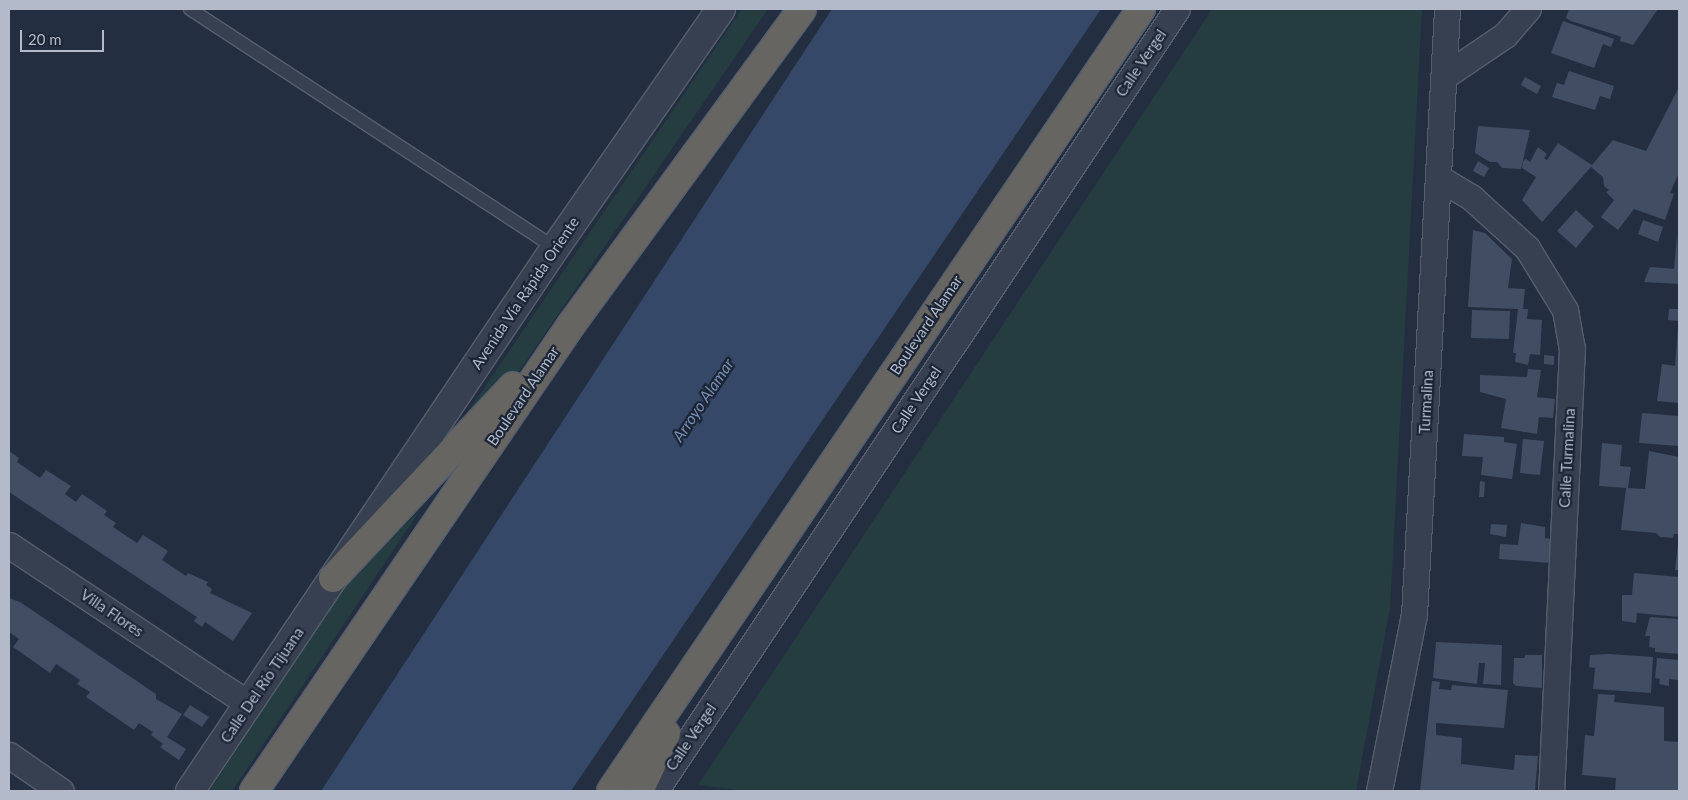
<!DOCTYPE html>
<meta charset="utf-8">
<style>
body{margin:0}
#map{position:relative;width:1688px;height:800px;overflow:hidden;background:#232e40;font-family:Lato,sans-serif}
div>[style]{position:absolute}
.green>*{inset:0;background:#253c41}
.water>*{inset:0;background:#354868}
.building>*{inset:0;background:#414d63}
.roads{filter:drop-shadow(1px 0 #555e6e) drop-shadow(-1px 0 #555e6e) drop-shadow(0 1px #555e6e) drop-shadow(0 -1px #555e6e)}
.service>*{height:12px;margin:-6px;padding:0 6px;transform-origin:6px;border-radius:6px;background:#374050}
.minor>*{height:25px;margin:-12.5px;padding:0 12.5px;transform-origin:12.5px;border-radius:12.5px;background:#374050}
.tertiary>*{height:28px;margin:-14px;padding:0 14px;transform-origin:14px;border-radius:14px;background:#374050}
.trunk>*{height:28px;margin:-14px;padding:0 14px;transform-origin:14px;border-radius:14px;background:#666562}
span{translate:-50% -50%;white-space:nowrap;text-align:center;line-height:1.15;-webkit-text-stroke:4.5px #1c2535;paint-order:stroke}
.street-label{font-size:15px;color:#b3bbcb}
.water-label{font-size:16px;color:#798eb4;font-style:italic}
.frame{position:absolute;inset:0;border:10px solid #b3bbcb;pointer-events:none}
.scale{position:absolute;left:20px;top:30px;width:84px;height:22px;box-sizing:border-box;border:2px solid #b3bbcb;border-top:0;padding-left:6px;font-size:15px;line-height:18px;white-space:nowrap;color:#b3bbcb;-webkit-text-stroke:4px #1c2535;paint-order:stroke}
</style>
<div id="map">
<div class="green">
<i style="clip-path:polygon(742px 9px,768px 9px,511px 383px,443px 448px)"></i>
<i style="clip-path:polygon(1212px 9px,1422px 9px,1390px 609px,1356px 791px,745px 791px,698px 785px)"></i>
<i style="clip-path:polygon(421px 509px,232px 791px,209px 791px,349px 581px)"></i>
</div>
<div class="water">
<i style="clip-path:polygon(832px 9px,1101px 9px,571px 791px,321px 791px)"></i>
</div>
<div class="building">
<i style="clip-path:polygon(1569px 9px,1658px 9px,1633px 45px,1620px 41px,1621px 37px,1616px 35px,1571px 21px,1566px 18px)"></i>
<i style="clip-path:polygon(1563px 21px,1614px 39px,1611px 47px,1603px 44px,1594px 68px,1551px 53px)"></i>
<i style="clip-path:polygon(1569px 71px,1614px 86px,1610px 99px,1600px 96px,1595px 110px,1552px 97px,1557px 83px,1564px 85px)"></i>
<i style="clip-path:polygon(1525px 77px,1541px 86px,1537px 94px,1521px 85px)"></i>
<i style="clip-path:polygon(1679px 87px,1679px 173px,1670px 193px,1674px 194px,1665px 220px,1634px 209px,1618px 230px,1601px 217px,1614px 200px,1606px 192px,1609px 190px,1604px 186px,1603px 177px,1591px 167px,1542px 222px,1522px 200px,1536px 177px,1522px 168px,1523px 161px,1526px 159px,1530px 162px,1538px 147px,1547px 154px,1544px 158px,1547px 160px,1558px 143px,1592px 165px,1613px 140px,1646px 151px)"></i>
<i style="clip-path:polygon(1478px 126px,1530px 130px,1521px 169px,1502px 168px,1497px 162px,1490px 162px,1475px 153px)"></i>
<i style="clip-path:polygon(1478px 161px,1489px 168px,1484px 177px,1473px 171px)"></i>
<i style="clip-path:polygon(1576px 210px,1594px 226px,1576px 248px,1557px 231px)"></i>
<i style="clip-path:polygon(1643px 220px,1663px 227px,1658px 242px,1638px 234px)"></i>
<i style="clip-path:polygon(1473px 230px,1485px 233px,1512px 259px,1508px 288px,1525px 289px,1523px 309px,1528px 309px,1527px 319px,1542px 320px,1540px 355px,1530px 354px,1528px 365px,1515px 362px,1516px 353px,1513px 353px,1518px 309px,1468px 307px)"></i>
<i style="clip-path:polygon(1677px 234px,1679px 284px,1644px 282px,1650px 267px,1674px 269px)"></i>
<i style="clip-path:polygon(1669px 309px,1679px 309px,1679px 321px,1668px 320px)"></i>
<i style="clip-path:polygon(1472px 310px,1510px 311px,1509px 339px,1471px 338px)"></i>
<i style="clip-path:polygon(1678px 328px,1679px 403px,1657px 401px,1662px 364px,1675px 366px)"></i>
<i style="clip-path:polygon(1544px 355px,1554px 356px,1554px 365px,1544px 364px)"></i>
<i style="clip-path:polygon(1528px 369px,1541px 370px,1537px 397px,1555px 399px,1553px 418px,1539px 417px,1537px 434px,1501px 428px,1506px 399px,1480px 392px,1480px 375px,1527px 377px)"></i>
<i style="clip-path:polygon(1642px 413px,1679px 416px,1679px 446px,1639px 443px)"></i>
<i style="clip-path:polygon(1464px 434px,1504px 437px,1504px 442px,1517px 444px,1512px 479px,1481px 475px,1483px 457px,1462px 456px)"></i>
<i style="clip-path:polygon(1523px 439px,1544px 441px,1540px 475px,1520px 473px)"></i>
<i style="clip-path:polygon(1602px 443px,1622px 445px,1620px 466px,1631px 467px,1628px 488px,1645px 489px,1649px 451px,1679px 457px,1679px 534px,1674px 534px,1673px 538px,1660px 537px,1656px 533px,1621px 530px,1626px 488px,1599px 486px)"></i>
<i style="clip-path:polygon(9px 451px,19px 458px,17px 462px,40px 478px,46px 470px,71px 486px,65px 494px,76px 502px,82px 494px,107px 511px,104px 515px,116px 523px,113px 527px,137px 543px,143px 535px,168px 551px,162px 560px,186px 576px,188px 573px,208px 582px,206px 585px,212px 589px,210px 593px,252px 613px,233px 641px,205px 622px,202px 627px,194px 621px,197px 617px,9px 492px)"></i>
<i style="clip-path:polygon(1480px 481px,1485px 482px,1484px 497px,1479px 497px)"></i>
<i style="clip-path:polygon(1521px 523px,1545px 527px,1545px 538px,1553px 539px,1551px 563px,1499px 559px,1500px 544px,1518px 545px)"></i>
<i style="clip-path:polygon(1491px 524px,1507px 525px,1506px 537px,1490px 534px)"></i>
<i style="clip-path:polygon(1678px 545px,1679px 545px,1679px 570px,1675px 570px)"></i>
<i style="clip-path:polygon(1634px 573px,1679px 577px,1679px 617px,1637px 613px,1636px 623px,1622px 621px,1622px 595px,1632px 595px)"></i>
<i style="clip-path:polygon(9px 598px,20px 602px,156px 694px,156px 699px,182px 714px,167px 737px,186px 749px,179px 760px,160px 747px,163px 744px,151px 735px,153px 732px,139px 723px,134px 730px,86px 697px,90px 692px,77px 684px,80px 680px,56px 664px,50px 673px,13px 647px,19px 639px,9px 632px)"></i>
<i style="clip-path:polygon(1650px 617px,1679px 619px,1679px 654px,1655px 652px,1655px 648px,1649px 647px,1650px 636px,1645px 636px)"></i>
<i style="clip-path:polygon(1436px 642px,1502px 645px,1501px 685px,1483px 684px,1485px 663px,1479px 663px,1477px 684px,1433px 678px)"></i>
<i style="clip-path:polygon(1609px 654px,1653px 657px,1651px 693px,1593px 689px,1595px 668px,1589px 667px,1590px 655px)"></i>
<i style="clip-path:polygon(1525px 655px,1542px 655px,1542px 688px,1516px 686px,1513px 683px,1514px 658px,1525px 658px)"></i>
<i style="clip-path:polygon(1657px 658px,1679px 660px,1679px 680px,1669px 679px,1669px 686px,1659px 684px,1660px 679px,1655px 678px)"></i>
<i style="clip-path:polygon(1432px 681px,1440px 682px,1439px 689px,1451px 690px,1452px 685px,1508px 690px,1504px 728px,1436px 723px,1436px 735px,1462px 738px,1461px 764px,1514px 770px,1515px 755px,1538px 756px,1535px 791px,1420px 791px)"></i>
<i style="clip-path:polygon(1598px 694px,1615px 695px,1614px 702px,1664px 707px,1664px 741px,1679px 742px,1679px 791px,1615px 791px,1616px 778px,1582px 775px,1585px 735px,1594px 736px)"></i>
<i style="clip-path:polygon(190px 705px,209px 717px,202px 727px,183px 715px)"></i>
</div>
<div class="roads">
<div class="service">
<i style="left:190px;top:9px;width:436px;rotate:33.2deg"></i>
</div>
<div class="minor">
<i style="left:1443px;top:77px;width:75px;rotate:-34.1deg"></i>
<i style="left:1505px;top:35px;width:35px;rotate:-49deg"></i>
<i style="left:1439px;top:178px;width:37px;rotate:31deg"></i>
<i style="left:1471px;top:197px;width:76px;rotate:42.3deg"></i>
<i style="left:1527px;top:248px;width:73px;rotate:58.5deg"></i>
<i style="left:1565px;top:310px;width:39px;rotate:80deg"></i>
<i style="left:1572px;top:348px;width:443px;rotate:92.7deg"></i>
<i style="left:9px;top:545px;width:247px;rotate:33.6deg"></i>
<i style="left:220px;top:685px;width:35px;rotate:33deg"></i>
<i style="left:9px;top:755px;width:63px;rotate:34.7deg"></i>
<i style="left:655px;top:791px;width:940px;rotate:-56.28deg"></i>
<i style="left:1379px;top:791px;width:179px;rotate:-78.8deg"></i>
<i style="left:1414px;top:615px;width:607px;rotate:-86.88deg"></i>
</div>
<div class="tertiary">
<i style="left:190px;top:791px;width:654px;rotate:-56.09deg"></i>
<i style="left:555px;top:248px;width:291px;rotate:-55.2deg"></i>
</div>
<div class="trunk">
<i style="left:333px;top:578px;width:263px;rotate:-46.8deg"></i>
<i style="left:254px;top:791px;width:564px;rotate:-55.77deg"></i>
<i style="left:571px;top:325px;width:391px;rotate:-53.8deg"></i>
<i style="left:611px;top:791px;width:945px;rotate:-55.87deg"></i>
<i style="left:639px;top:791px;width:63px;rotate:-64.7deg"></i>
</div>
</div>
<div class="street-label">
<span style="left:1141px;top:63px;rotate:-56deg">Calle Vergel</span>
<span style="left:525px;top:293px;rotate:-56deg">Avenida Vía Rápida Oriente</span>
<span style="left:926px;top:325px;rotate:-56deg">Boulevard Alamar</span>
<span style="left:523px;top:396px;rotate:-56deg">Boulevard Alamar</span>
<span style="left:916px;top:400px;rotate:-56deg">Calle Vergel</span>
<span style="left:1426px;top:402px;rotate:-87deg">Turmalina</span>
<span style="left:1567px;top:458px;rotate:-87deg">Calle Turmalina</span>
<span style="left:112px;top:613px;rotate:34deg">Villa Flores</span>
<span style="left:262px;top:685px;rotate:-56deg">Calle Del Río Tijuana</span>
<span style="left:691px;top:737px;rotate:-56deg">Calle Vergel</span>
</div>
<div class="water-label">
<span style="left:703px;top:400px;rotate:-56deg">Arroyo Alamar</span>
</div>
<div class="frame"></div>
<div class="scale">20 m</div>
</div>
